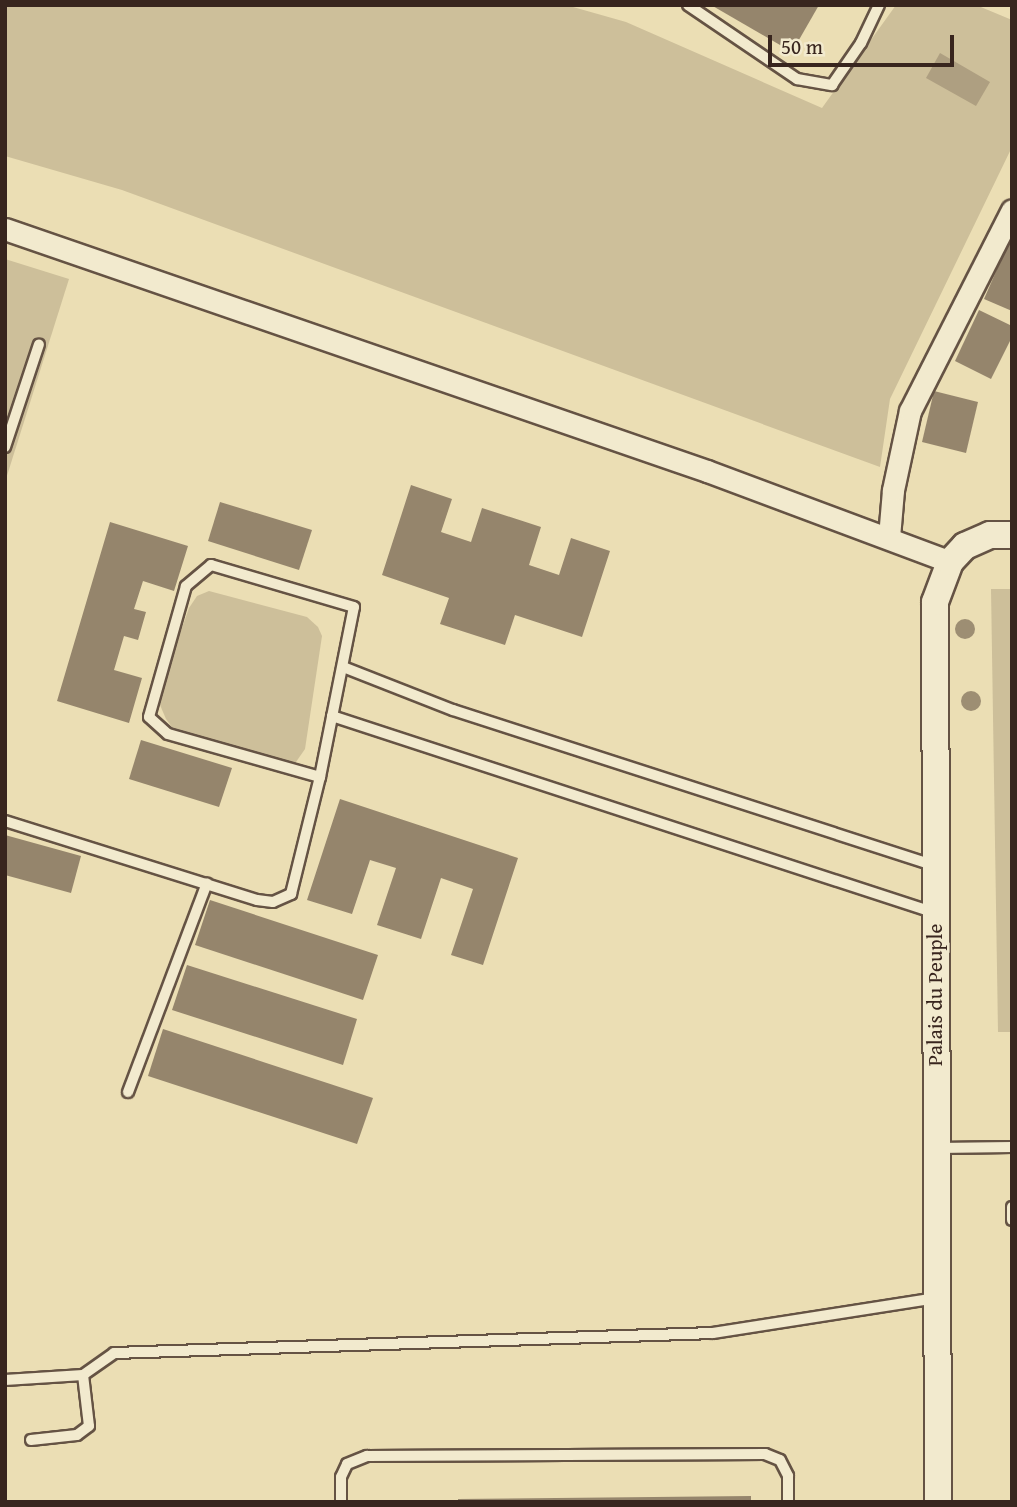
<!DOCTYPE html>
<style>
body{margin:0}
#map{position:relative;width:1017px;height:1507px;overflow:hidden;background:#ebdeb4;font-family:"Gentium Book Plus",serif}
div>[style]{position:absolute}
.green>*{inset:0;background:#cdbf9a}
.water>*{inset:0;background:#ae9f81}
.building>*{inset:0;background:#95856c}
.roads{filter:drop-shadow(2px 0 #655344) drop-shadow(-2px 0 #655344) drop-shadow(0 2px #655344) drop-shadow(0 -2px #655344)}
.service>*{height:10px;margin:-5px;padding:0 5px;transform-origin:5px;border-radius:5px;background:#f2eace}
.minor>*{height:21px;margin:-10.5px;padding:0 10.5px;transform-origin:10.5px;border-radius:10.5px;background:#f2eace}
.tertiary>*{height:26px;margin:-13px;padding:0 13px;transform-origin:13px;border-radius:13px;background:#f2eace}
.trees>*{width:20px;height:20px;margin:-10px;border-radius:50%;background:#9d8e73}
span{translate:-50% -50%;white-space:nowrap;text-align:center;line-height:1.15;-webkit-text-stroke:5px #f2eace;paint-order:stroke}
.street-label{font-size:21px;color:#38251e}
.frame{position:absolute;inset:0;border:7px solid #38251e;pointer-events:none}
.scale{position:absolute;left:768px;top:35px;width:186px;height:32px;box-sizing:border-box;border:4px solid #38251e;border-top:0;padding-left:9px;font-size:21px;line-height:24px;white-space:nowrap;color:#38251e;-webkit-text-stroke:5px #f2eace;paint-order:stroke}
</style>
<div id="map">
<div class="green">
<i style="clip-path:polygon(5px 5px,566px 5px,626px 22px,822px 108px,896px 5px,976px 5px,1012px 20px,1012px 147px,890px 399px,880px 467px,122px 190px,5px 156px)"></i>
<i style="clip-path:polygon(5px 259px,69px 279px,5px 482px)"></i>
<i style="clip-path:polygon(991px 589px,1012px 589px,1012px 1032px,998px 1032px)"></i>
<i style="clip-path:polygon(209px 591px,307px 617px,318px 627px,322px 636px,305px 749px,296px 762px,288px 764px,175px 731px,166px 719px,160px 705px,161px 687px,189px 608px,197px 596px)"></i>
</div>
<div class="water">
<i style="clip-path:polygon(940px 53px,990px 82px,976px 106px,926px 78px)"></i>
</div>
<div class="building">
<i style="clip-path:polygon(711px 5px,819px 5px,792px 52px)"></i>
<i style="clip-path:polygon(1012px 235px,1012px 311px,984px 299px)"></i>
<i style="clip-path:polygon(979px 310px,1012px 326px,1012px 337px,991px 379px,955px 361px)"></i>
<i style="clip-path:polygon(934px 391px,978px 402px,966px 453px,922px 442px)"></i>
<i style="clip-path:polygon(411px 485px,452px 499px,441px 532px,471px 542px,482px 508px,541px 527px,529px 565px,559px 575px,571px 538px,610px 551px,582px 637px,515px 615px,505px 645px,440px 624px,449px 598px,382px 575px)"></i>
<i style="clip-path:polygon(220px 502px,312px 530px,299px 570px,208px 541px)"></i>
<i style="clip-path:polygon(110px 522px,188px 546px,174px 591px,143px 581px,134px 609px,146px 612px,138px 640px,124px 636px,114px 670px,142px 678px,129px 723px,57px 701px)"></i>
<i style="clip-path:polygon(141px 740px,232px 768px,219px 807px,129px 779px)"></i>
<i style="clip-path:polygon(340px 799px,518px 858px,483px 965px,451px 955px,473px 889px,441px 878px,421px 939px,377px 925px,396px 868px,370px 860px,352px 914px,307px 900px)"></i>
<i style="clip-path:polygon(5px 835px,81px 856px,71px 893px,5px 875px)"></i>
<i style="clip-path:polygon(210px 900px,378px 955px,363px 1000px,195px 945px)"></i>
<i style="clip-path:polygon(187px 965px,357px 1019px,343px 1065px,172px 1010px)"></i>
<i style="clip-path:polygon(163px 1029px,373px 1098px,357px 1144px,148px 1076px)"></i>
<i style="clip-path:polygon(751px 1496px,751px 1502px,458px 1502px,458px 1499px)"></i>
</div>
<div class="roads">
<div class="service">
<i style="left:688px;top:5px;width:132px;rotate:34.2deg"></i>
<i style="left:797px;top:79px;width:36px;rotate:10deg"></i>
<i style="left:832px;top:85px;width:51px;rotate:-55.4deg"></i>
<i style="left:861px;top:43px;width:42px;rotate:-64.7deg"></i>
<i style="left:5px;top:447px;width:108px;rotate:-71.7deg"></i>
<i style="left:343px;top:667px;width:118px;rotate:21.4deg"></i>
<i style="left:453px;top:710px;width:504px;rotate:17.9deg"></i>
<i style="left:332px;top:716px;width:634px;rotate:18.09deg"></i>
<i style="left:5px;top:821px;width:264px;rotate:17.4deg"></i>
<i style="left:257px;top:900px;width:16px;rotate:7deg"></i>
<i style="left:273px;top:902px;width:20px;rotate:-24deg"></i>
<i style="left:291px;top:894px;width:121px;rotate:-76.1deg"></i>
<i style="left:320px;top:777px;width:173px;rotate:-78.7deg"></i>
<i style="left:354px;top:607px;width:149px;rotate:-163.6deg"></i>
<i style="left:211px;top:565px;width:33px;rotate:140deg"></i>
<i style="left:186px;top:586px;width:136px;rotate:105.8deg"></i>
<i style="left:149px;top:717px;width:25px;rotate:42deg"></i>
<i style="left:168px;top:734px;width:158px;rotate:15.8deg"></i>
<i style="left:128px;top:1092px;width:223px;rotate:-69.3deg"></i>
<i style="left:938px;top:1148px;width:74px;rotate:-0.8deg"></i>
<i style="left:1012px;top:1207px;width:13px;rotate:90deg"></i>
<i style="left:5px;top:1380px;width:78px;rotate:-3.7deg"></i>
<i style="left:83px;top:1375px;width:38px;rotate:-35deg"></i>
<i style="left:114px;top:1353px;width:599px;rotate:-1.91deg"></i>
<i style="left:713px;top:1333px;width:226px;rotate:-8.9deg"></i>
<i style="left:31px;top:1440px;width:46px;rotate:-6.2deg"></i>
<i style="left:77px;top:1435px;width:15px;rotate:-37deg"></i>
<i style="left:89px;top:1426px;width:51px;rotate:-96.7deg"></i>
<i style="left:341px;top:1502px;width:25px;rotate:-90deg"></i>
<i style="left:341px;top:1477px;width:14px;rotate:-65deg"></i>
<i style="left:347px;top:1464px;width:22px;rotate:-22deg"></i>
<i style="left:367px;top:1456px;width:398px;rotate:-0.3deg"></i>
<i style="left:765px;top:1454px;width:16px;rotate:22deg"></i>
<i style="left:780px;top:1460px;width:18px;rotate:63deg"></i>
<i style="left:788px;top:1476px;width:26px;rotate:90deg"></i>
</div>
<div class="minor">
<i style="left:5px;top:229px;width:743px;rotate:19.02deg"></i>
<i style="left:707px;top:471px;width:259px;rotate:20.5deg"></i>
<i style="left:889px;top:537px;width:47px;rotate:-85.1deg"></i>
<i style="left:893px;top:490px;width:81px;rotate:-77.9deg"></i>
<i style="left:910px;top:411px;width:225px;rotate:-63.1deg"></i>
</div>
<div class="tertiary">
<i style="left:938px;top:1502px;width:900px;rotate:-90.19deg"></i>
<i style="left:935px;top:602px;width:43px;rotate:-69.4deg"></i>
<i style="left:950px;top:562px;width:22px;rotate:-47deg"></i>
<i style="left:965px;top:546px;width:27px;rotate:-24deg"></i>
<i style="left:990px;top:535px;width:22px"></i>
</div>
</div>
<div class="trees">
<i style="left:965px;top:629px"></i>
<i style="left:971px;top:701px"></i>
</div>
<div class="street-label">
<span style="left:935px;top:995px;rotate:-90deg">Palais du Peuple</span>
</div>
<div class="frame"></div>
<div class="scale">50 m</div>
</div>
